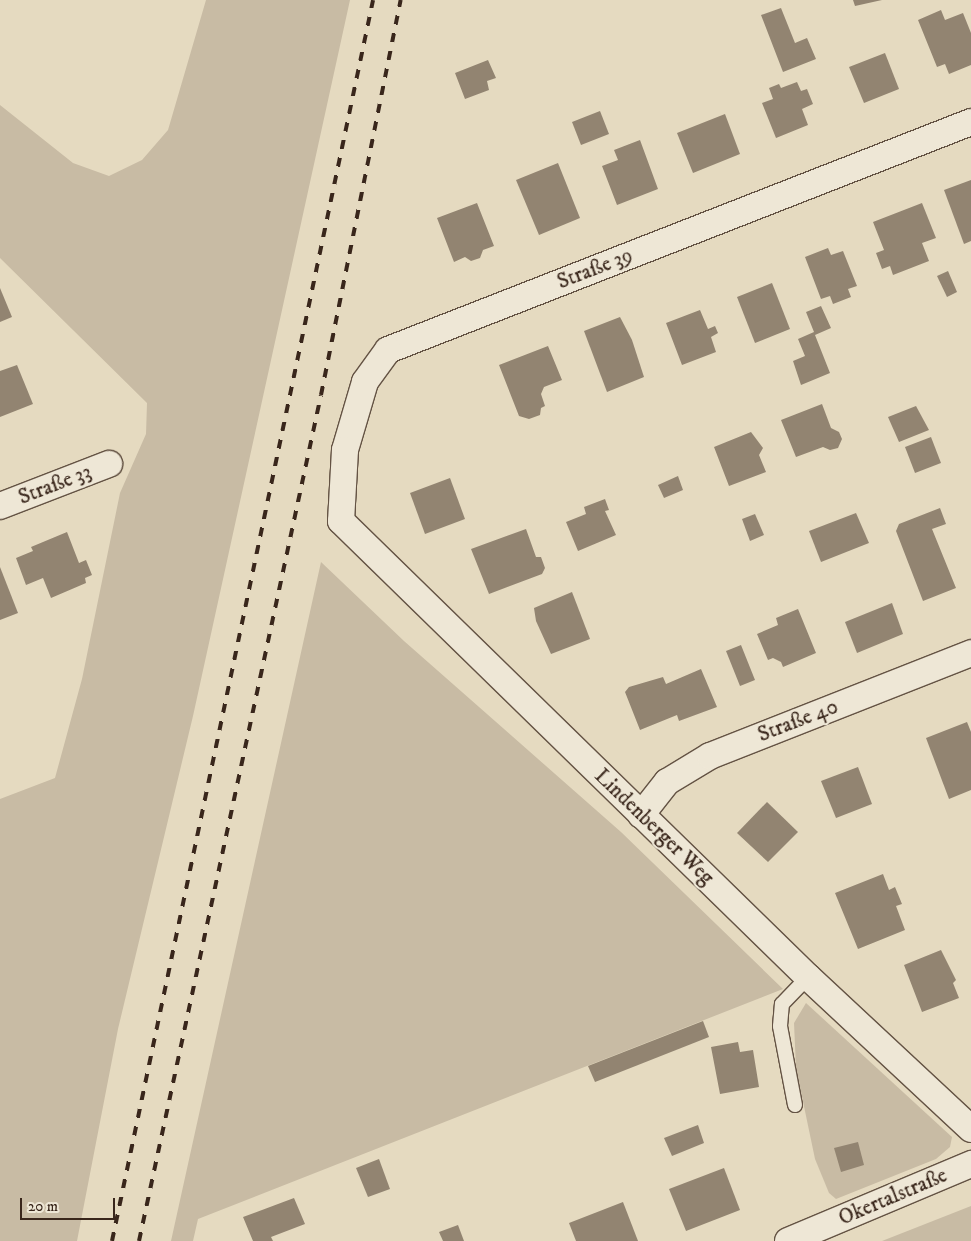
<!DOCTYPE html>
<meta charset="utf-8">
<style>
body{margin:0}
#map{position:relative;width:971px;height:1241px;overflow:hidden;background:#e5dac0;font-family:"IM FELL DW Pica",serif}
div>[style]{position:absolute}
.green>*{inset:0;background:#c8bba4}
.building>*{inset:0;background:#928471}
.roads{filter:drop-shadow(1px 0 #645344) drop-shadow(-1px 0 #645344) drop-shadow(0 1px #645344) drop-shadow(0 -1px #645344)}
.service>*{height:14px;margin:-7px;padding:0 7px;transform-origin:7px;border-radius:7px;background:#eee7d6}
.minor>*{height:26px;margin:-13px;padding:0 13px;transform-origin:13px;border-radius:13px;background:#eee7d6}
.rail>*{height:4px;margin-top:-2px;transform-origin:0;background:repeating-linear-gradient(90deg,#39261b 0 9px,transparent 0 18px)}
span{translate:-50% -50%;white-space:nowrap;text-align:center;line-height:1.15;-webkit-text-stroke:4.5px #eee7d6;paint-order:stroke}
.street-label{font-size:21px;color:#39261b}
.scale{position:absolute;left:20px;top:1198px;width:95px;height:22px;box-sizing:border-box;border:2px solid #39261b;border-top:0;padding-left:6px;font-size:15px;line-height:18px;white-space:nowrap;color:#39261b;-webkit-text-stroke:4px #eee7d6;paint-order:stroke}
</style>
<div id="map">
<div class="green">
<i style="clip-path:polygon(206px 0,350px 0,193px 716px,118px 1029px,77px 1241px,0 1241px,0 799px,55px 778px,82px 679px,120px 493px,146px 434px,147px 403px,0 258px,0 105px,73px 163px,109px 176px,142px 160px,168px 130px)"></i>
<i style="clip-path:polygon(321px 562px,404px 641px,621px 832px,783px 989px,198px 1219px,193px 1241px,171px 1241px)"></i>
<i style="clip-path:polygon(806px 1003px,952px 1137px,950px 1147px,936px 1159px,836px 1199px,829px 1193px,815px 1159px,796px 1068px,794px 1023px)"></i>
<i style="clip-path:polygon(971px 1206px,971px 1241px,882px 1241px)"></i>
</div>
<div class="building">
<i style="clip-path:polygon(853px 0,882px 0,855px 6px)"></i>
<i style="clip-path:polygon(781px 8px,795px 43px,807px 38px,816px 59px,783px 72px,761px 15px)"></i>
<i style="clip-path:polygon(941px 10px,945px 20px,963px 13px,971px 33px,971px 65px,949px 74px,945px 64px,937px 67px,918px 20px)"></i>
<i style="clip-path:polygon(885px 53px,899px 89px,864px 103px,849px 67px)"></i>
<i style="clip-path:polygon(488px 60px,496px 78px,487px 81px,489px 90px,465px 99px,455px 73px)"></i>
<i style="clip-path:polygon(797px 82px,801px 91px,807px 89px,813px 104px,802px 109px,808px 125px,776px 138px,762px 103px,773px 99px,769px 88px,779px 84px,781px 88px)"></i>
<i style="clip-path:polygon(600px 111px,609px 134px,581px 145px,572px 122px)"></i>
<i style="clip-path:polygon(725px 114px,740px 154px,693px 173px,677px 133px)"></i>
<i style="clip-path:polygon(640px 140px,658px 189px,617px 205px,602px 166px,618px 160px,614px 150px)"></i>
<i style="clip-path:polygon(558px 163px,580px 218px,539px 235px,516px 180px)"></i>
<i style="clip-path:polygon(971px 180px,971px 241px,964px 244px,944px 190px)"></i>
<i style="clip-path:polygon(477px 203px,494px 246px,483px 250px,480px 258px,471px 261px,465px 257px,454px 262px,437px 218px)"></i>
<i style="clip-path:polygon(922px 203px,936px 238px,922px 243px,929px 261px,893px 275px,890px 266px,882px 269px,876px 253px,884px 250px,873px 222px)"></i>
<i style="clip-path:polygon(828px 248px,831px 255px,843px 251px,857px 286px,848px 289px,851px 297px,833px 304px,830px 296px,821px 299px,805px 257px)"></i>
<i style="clip-path:polygon(948px 271px,957px 292px,947px 297px,937px 276px)"></i>
<i style="clip-path:polygon(772px 283px,790px 329px,755px 343px,737px 297px)"></i>
<i style="clip-path:polygon(0 288px,12px 317px,0 322px)"></i>
<i style="clip-path:polygon(821px 306px,831px 328px,815px 335px,830px 373px,801px 385px,793px 361px,805px 356px,798px 339px,814px 332px,806px 312px)"></i>
<i style="clip-path:polygon(700px 310px,708px 329px,715px 326px,718px 333px,711px 337px,716px 352px,682px 365px,666px 323px)"></i>
<i style="clip-path:polygon(620px 317px,632px 340px,644px 377px,607px 392px,584px 331px)"></i>
<i style="clip-path:polygon(548px 346px,562px 380px,544px 387px,541px 394px,545px 406px,541px 408px,540px 415px,529px 419px,519px 416px,499px 365px)"></i>
<i style="clip-path:polygon(17px 365px,33px 404px,0 417px,0 371px)"></i>
<i style="clip-path:polygon(822px 404px,831px 428px,839px 432px,842px 439px,838px 448px,830px 450px,823px 447px,796px 457px,781px 420px)"></i>
<i style="clip-path:polygon(916px 406px,929px 430px,899px 442px,888px 417px)"></i>
<i style="clip-path:polygon(751px 432px,763px 448px,759px 455px,766px 472px,729px 486px,714px 447px)"></i>
<i style="clip-path:polygon(931px 437px,941px 463px,915px 473px,905px 447px)"></i>
<i style="clip-path:polygon(678px 476px,683px 490px,664px 498px,658px 485px)"></i>
<i style="clip-path:polygon(450px 478px,465px 519px,425px 534px,410px 493px)"></i>
<i style="clip-path:polygon(605px 499px,609px 510px,605px 511px,616px 535px,578px 551px,566px 522px,586px 514px,584px 507px)"></i>
<i style="clip-path:polygon(940px 508px,946px 524px,932px 529px,956px 588px,923px 601px,896px 531px,899px 524px)"></i>
<i style="clip-path:polygon(856px 513px,869px 543px,821px 562px,809px 531px)"></i>
<i style="clip-path:polygon(755px 514px,764px 535px,750px 541px,742px 519px)"></i>
<i style="clip-path:polygon(526px 529px,536px 557px,541px 557px,545px 568px,542px 574px,489px 594px,471px 549px)"></i>
<i style="clip-path:polygon(67px 532px,79px 563px,86px 560px,92px 575px,85px 578px,86px 583px,51px 598px,43px 578px,26px 585px,16px 558px,33px 551px,31px 547px)"></i>
<i style="clip-path:polygon(0 567px,18px 613px,0 620px)"></i>
<i style="clip-path:polygon(572px 592px,590px 639px,551px 654px,536px 621px,534px 608px)"></i>
<i style="clip-path:polygon(892px 603px,903px 634px,857px 653px,845px 622px)"></i>
<i style="clip-path:polygon(798px 609px,816px 653px,783px 667px,781px 662px,773px 658px,768px 660px,757px 634px,778px 625px,776px 618px)"></i>
<i style="clip-path:polygon(741px 645px,755px 680px,740px 686px,726px 651px)"></i>
<i style="clip-path:polygon(701px 669px,717px 707px,679px 721px,677px 715px,640px 730px,625px 692px,629px 687px,663px 677px,666px 684px)"></i>
<i style="clip-path:polygon(967px 722px,971px 732px,971px 790px,949px 799px,926px 738px)"></i>
<i style="clip-path:polygon(858px 767px,872px 804px,836px 818px,821px 781px)"></i>
<i style="clip-path:polygon(767px 802px,798px 832px,768px 862px,737px 833px)"></i>
<i style="clip-path:polygon(883px 874px,889px 890px,895px 887px,902px 904px,896px 906px,905px 930px,858px 949px,835px 893px)"></i>
<i style="clip-path:polygon(941px 950px,956px 980px,953px 983px,959px 998px,922px 1012px,904px 965px)"></i>
<i style="clip-path:polygon(703px 1021px,709px 1037px,595px 1082px,588px 1066px)"></i>
<i style="clip-path:polygon(738px 1042px,740px 1052px,753px 1050px,759px 1087px,720px 1094px,711px 1047px)"></i>
<i style="clip-path:polygon(698px 1125px,704px 1143px,672px 1156px,664px 1138px)"></i>
<i style="clip-path:polygon(858px 1142px,864px 1165px,841px 1172px,834px 1148px)"></i>
<i style="clip-path:polygon(379px 1159px,390px 1189px,368px 1197px,356px 1168px)"></i>
<i style="clip-path:polygon(724px 1168px,740px 1210px,686px 1231px,669px 1189px)"></i>
<i style="clip-path:polygon(294px 1198px,305px 1224px,271px 1237px,273px 1241px,253px 1241px,243px 1217px)"></i>
<i style="clip-path:polygon(623px 1202px,638px 1241px,576px 1241px,569px 1223px)"></i>
<i style="clip-path:polygon(458px 1225px,464px 1241px,443px 1241px,439px 1232px)"></i>
</div>
<div class="roads">
<div class="service">
<i style="left:795px;top:1105px;width:80px;rotate:-100.8deg"></i>
<i style="left:780px;top:1026px;width:22px;rotate:-85deg"></i>
<i style="left:782px;top:1004px;width:37px;rotate:-46deg"></i>
</div>
<div class="minor">
<i style="left:971px;top:122px;width:626px;rotate:158.64deg"></i>
<i style="left:388px;top:350px;width:39px;rotate:126deg"></i>
<i style="left:365px;top:382px;width:71px;rotate:106.4deg"></i>
<i style="left:345px;top:450px;width:71px;rotate:93.2deg"></i>
<i style="left:341px;top:521px;width:653px;rotate:44.32deg"></i>
<i style="left:808px;top:977px;width:223px;rotate:43deg"></i>
<i style="left:0;top:506px;width:117px;rotate:-21.1deg"></i>
<i style="left:641px;top:815px;width:42px;rotate:-51.8deg"></i>
<i style="left:667px;top:782px;width:50px;rotate:-31.2deg"></i>
<i style="left:710px;top:756px;width:281px;rotate:-21.5deg"></i>
<i style="left:788px;top:1241px;width:199px;rotate:-22.8deg"></i>
</div>
</div>
<div class="rail">
<i style="left:112px;top:1241px;width:1268px;rotate:-78.12deg"></i>
<i style="left:139px;top:1241px;width:865px;rotate:-77.86deg"></i>
<i style="left:321px;top:395px;width:403px;rotate:-78.6deg"></i>
</div>
<div class="street-label">
<span style="left:595px;top:269px;rotate:-21deg">Straße 39</span>
<span style="left:55px;top:485px;rotate:-21deg">Straße 33</span>
<span style="left:798px;top:721px;rotate:-21deg">Straße 40</span>
<span style="left:654px;top:827px;rotate:44deg">Lindenberger Weg</span>
<span style="left:893px;top:1197px;rotate:-23deg">Okertalstraße</span>
</div>
<div class="scale">20 m</div>
</div>
